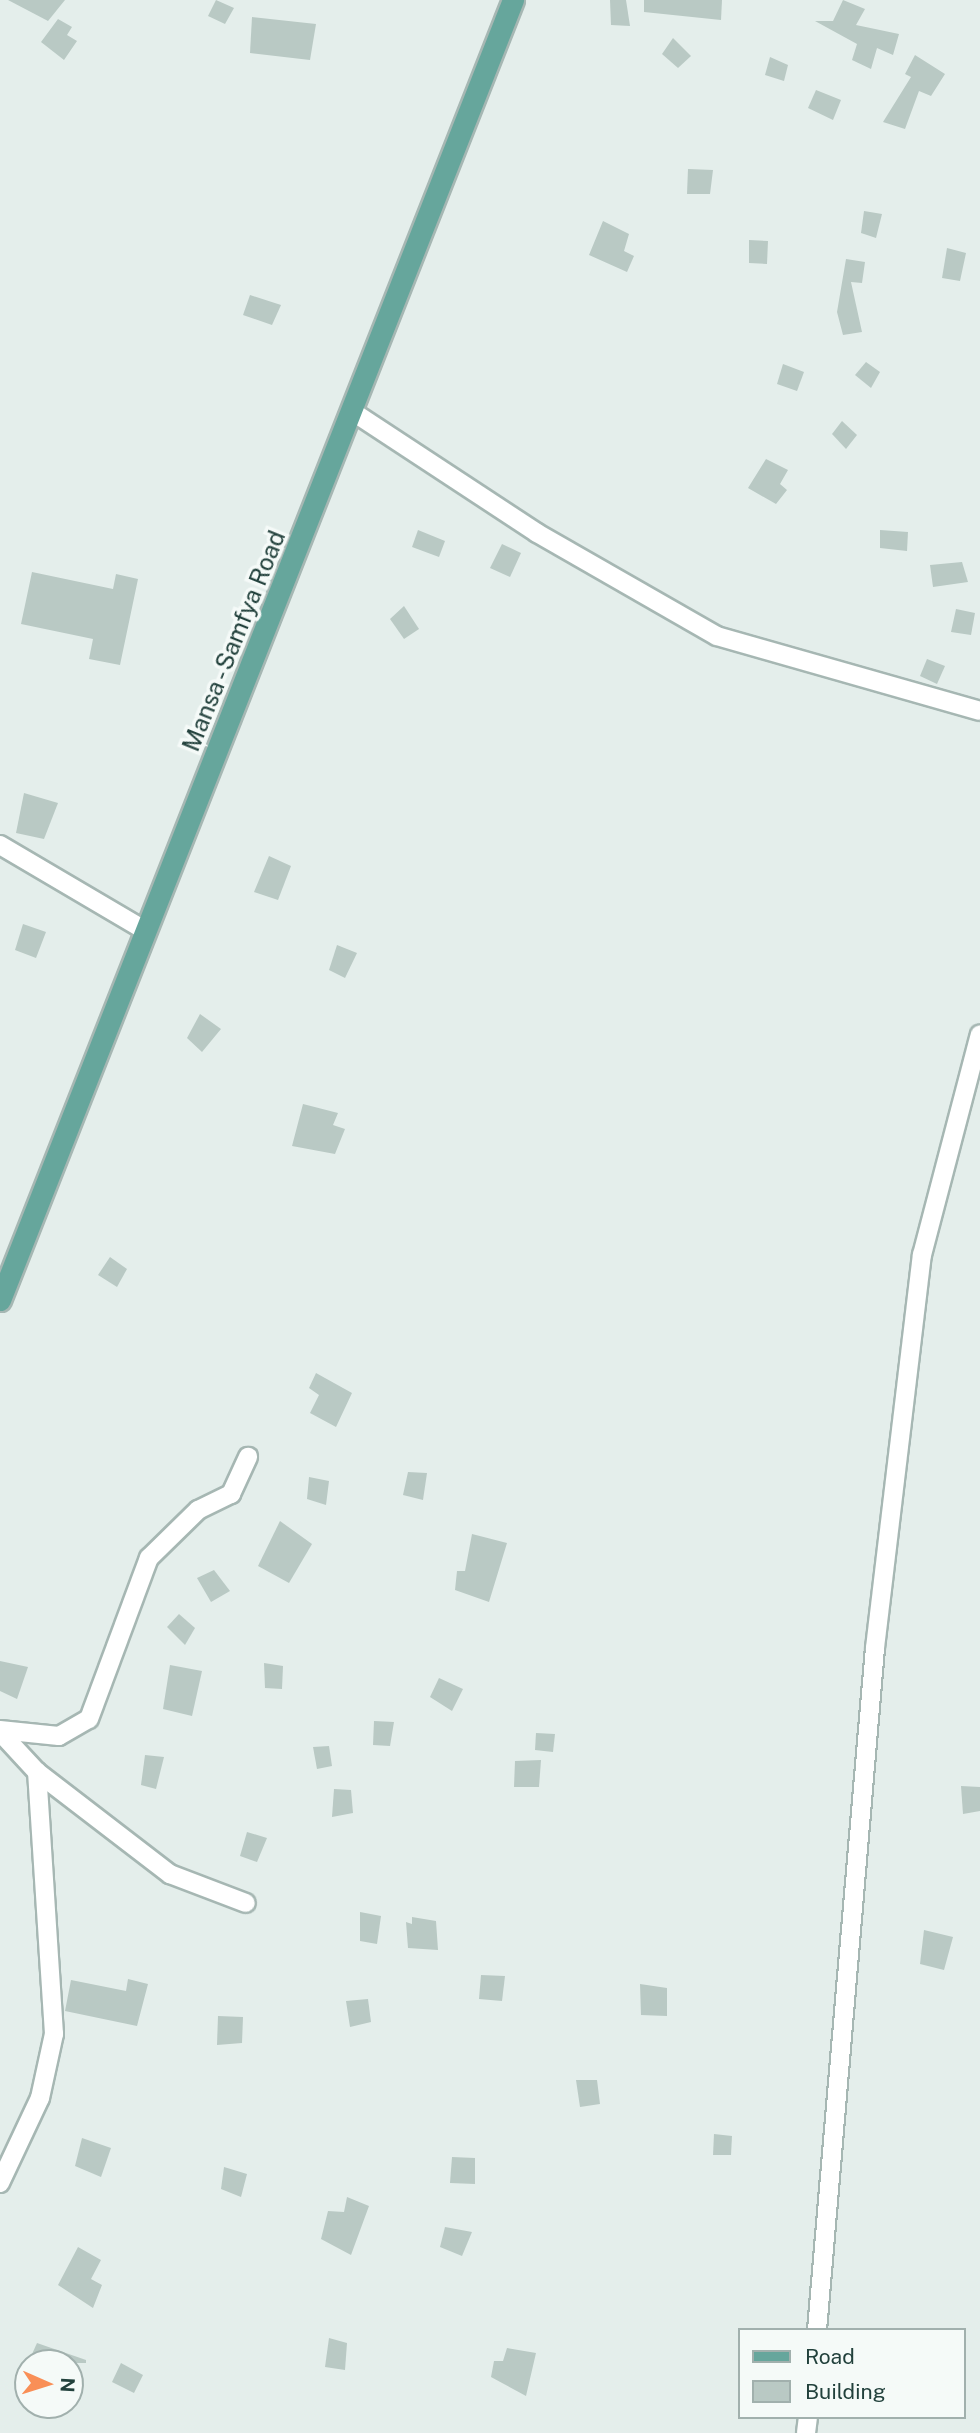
<!DOCTYPE html>
<style>
body{margin:0}
#map{position:relative;width:980px;height:2433px;overflow:hidden;background:#e4eeeb;font-family:"Public Sans",sans-serif}
div>[style]{position:absolute}
.building>*{inset:0;background:#b9c9c4}
.roads{filter:drop-shadow(2px 0 #a6b7b3) drop-shadow(-2px 0 #a6b7b3) drop-shadow(0 2px #a6b7b3) drop-shadow(0 -2px #a6b7b3)}
.minor>*{height:18px;margin:-9px;padding:0 9px;transform-origin:9px;border-radius:9px;background:#fff}
.primary>*{height:21px;margin:-10.5px;padding:0 10.5px;transform-origin:10.5px;border-radius:10.5px;background:#66a69c}
span{translate:-50% -50%;white-space:nowrap;text-align:center;line-height:1.15;-webkit-text-stroke:7px #f5faf8;paint-order:stroke}
.street-label{font-size:24px;color:#22413c}
.legend{position:absolute;left:738px;top:2328px;width:228px;height:91px;box-sizing:border-box;background:#f5faf8;border:2px solid #a1b0ad;margin:0;padding:9px 12px;list-style:none;font-size:21px;color:#22413c}
.legend li{display:flex;align-items:center;gap:14px;height:35px}
.legend b{width:35px;border:2px solid #a1b0ad}
.north{position:absolute;left:14px;top:2349px;width:70px;height:70px;box-sizing:border-box;background:#f5faf8;border:2px solid #a1b0ad;border-radius:50%;rotate:93deg;font-size:19px;font-weight:700;line-height:28px;text-align:center;color:#22413c}
.north::after{content:'';display:block;margin:auto;width:24px;height:32px;background:#f98f57;clip-path:polygon(50% 0,100% 100%,50% 72%,0 100%)}
</style>
<div id="map">
<div class="building">
<i style="clip-path:polygon(8px 0,65px 0,48px 21px)"></i>
<i style="clip-path:polygon(216px 0,234px 8px,225px 24px,208px 16px)"></i>
<i style="clip-path:polygon(610px 0,626px 0,630px 26px,611px 25px)"></i>
<i style="clip-path:polygon(644px 0,722px 0,721px 20px,644px 12px)"></i>
<i style="clip-path:polygon(843px 0,865px 9px,856px 25px,899px 34px,893px 55px,877px 48px,871px 69px,852px 60px,857px 44px,815px 21px,833px 21px)"></i>
<i style="clip-path:polygon(252px 17px,316px 24px,310px 60px,250px 53px)"></i>
<i style="clip-path:polygon(58px 19px,72px 27px,67px 35px,77px 41px,64px 60px,41px 42px)"></i>
<i style="clip-path:polygon(673px 38px,691px 56px,678px 68px,662px 54px)"></i>
<i style="clip-path:polygon(915px 55px,945px 74px,931px 96px,919px 91px,905px 129px,883px 122px,911px 77px,905px 74px)"></i>
<i style="clip-path:polygon(770px 57px,788px 65px,784px 81px,765px 75px)"></i>
<i style="clip-path:polygon(816px 90px,841px 100px,833px 120px,808px 108px)"></i>
<i style="clip-path:polygon(688px 169px,713px 170px,710px 194px,687px 194px)"></i>
<i style="clip-path:polygon(864px 211px,882px 214px,876px 238px,861px 233px)"></i>
<i style="clip-path:polygon(603px 221px,629px 234px,624px 251px,634px 256px,627px 272px,589px 255px)"></i>
<i style="clip-path:polygon(749px 240px,768px 241px,767px 264px,749px 263px)"></i>
<i style="clip-path:polygon(947px 248px,966px 253px,960px 281px,942px 278px)"></i>
<i style="clip-path:polygon(846px 259px,865px 262px,862px 283px,851px 282px,862px 332px,843px 335px,837px 312px)"></i>
<i style="clip-path:polygon(250px 295px,281px 305px,272px 325px,243px 315px)"></i>
<i style="clip-path:polygon(866px 362px,880px 372px,871px 388px,855px 375px)"></i>
<i style="clip-path:polygon(783px 364px,804px 372px,797px 391px,777px 384px)"></i>
<i style="clip-path:polygon(842px 421px,857px 435px,846px 449px,832px 434px)"></i>
<i style="clip-path:polygon(766px 459px,788px 470px,780px 484px,787px 490px,776px 504px,748px 488px)"></i>
<i style="clip-path:polygon(418px 530px,445px 541px,439px 557px,412px 547px)"></i>
<i style="clip-path:polygon(880px 530px,908px 532px,907px 551px,880px 548px)"></i>
<i style="clip-path:polygon(502px 544px,521px 553px,510px 577px,490px 568px)"></i>
<i style="clip-path:polygon(962px 562px,968px 582px,933px 587px,930px 565px)"></i>
<i style="clip-path:polygon(32px 572px,113px 589px,116px 574px,138px 579px,120px 665px,89px 659px,93px 639px,21px 624px)"></i>
<i style="clip-path:polygon(404px 606px,419px 629px,404px 639px,390px 619px)"></i>
<i style="clip-path:polygon(956px 609px,975px 613px,971px 635px,951px 632px)"></i>
<i style="clip-path:polygon(927px 659px,945px 666px,937px 684px,920px 676px)"></i>
<i style="clip-path:polygon(24px 793px,58px 803px,44px 839px,16px 833px)"></i>
<i style="clip-path:polygon(269px 856px,291px 866px,278px 900px,254px 892px)"></i>
<i style="clip-path:polygon(23px 924px,46px 932px,36px 958px,15px 950px)"></i>
<i style="clip-path:polygon(337px 945px,357px 953px,345px 978px,329px 970px)"></i>
<i style="clip-path:polygon(200px 1014px,221px 1029px,202px 1052px,187px 1038px)"></i>
<i style="clip-path:polygon(303px 1104px,338px 1113px,333px 1125px,345px 1129px,335px 1154px,292px 1146px)"></i>
<i style="clip-path:polygon(110px 1257px,127px 1269px,117px 1287px,98px 1275px)"></i>
<i style="clip-path:polygon(316px 1373px,352px 1393px,336px 1427px,310px 1413px,319px 1395px,309px 1388px)"></i>
<i style="clip-path:polygon(408px 1472px,427px 1473px,423px 1500px,403px 1495px)"></i>
<i style="clip-path:polygon(309px 1477px,329px 1481px,326px 1505px,307px 1499px)"></i>
<i style="clip-path:polygon(280px 1521px,312px 1544px,289px 1583px,258px 1566px)"></i>
<i style="clip-path:polygon(472px 1534px,507px 1543px,489px 1602px,455px 1590px,457px 1571px,465px 1571px)"></i>
<i style="clip-path:polygon(214px 1570px,230px 1591px,211px 1602px,197px 1578px)"></i>
<i style="clip-path:polygon(179px 1614px,195px 1628px,185px 1645px,167px 1627px)"></i>
<i style="clip-path:polygon(0 1661px,28px 1667px,17px 1699px,0 1691px)"></i>
<i style="clip-path:polygon(264px 1663px,283px 1666px,282px 1689px,265px 1688px)"></i>
<i style="clip-path:polygon(170px 1665px,202px 1671px,192px 1716px,163px 1709px)"></i>
<i style="clip-path:polygon(439px 1678px,463px 1689px,452px 1711px,430px 1697px)"></i>
<i style="clip-path:polygon(374px 1721px,394px 1722px,390px 1746px,373px 1745px)"></i>
<i style="clip-path:polygon(536px 1733px,555px 1734px,553px 1752px,535px 1750px)"></i>
<i style="clip-path:polygon(329px 1746px,332px 1766px,317px 1769px,313px 1747px)"></i>
<i style="clip-path:polygon(145px 1755px,164px 1757px,156px 1789px,141px 1785px)"></i>
<i style="clip-path:polygon(541px 1760px,539px 1787px,514px 1787px,515px 1761px)"></i>
<i style="clip-path:polygon(961px 1786px,980px 1787px,980px 1811px,963px 1814px)"></i>
<i style="clip-path:polygon(334px 1789px,351px 1790px,353px 1813px,332px 1817px)"></i>
<i style="clip-path:polygon(247px 1832px,267px 1838px,257px 1862px,240px 1856px)"></i>
<i style="clip-path:polygon(360px 1912px,381px 1916px,377px 1944px,360px 1941px)"></i>
<i style="clip-path:polygon(412px 1917px,436px 1921px,438px 1950px,408px 1948px,406px 1922px,412px 1924px)"></i>
<i style="clip-path:polygon(924px 1930px,953px 1937px,944px 1970px,920px 1964px)"></i>
<i style="clip-path:polygon(481px 1975px,505px 1976px,502px 2001px,479px 1999px)"></i>
<i style="clip-path:polygon(128px 1979px,148px 1984px,137px 2026px,65px 2011px,71px 1980px,126px 1991px)"></i>
<i style="clip-path:polygon(640px 1984px,667px 1988px,667px 2016px,641px 2015px)"></i>
<i style="clip-path:polygon(368px 1999px,371px 2022px,350px 2027px,346px 2001px)"></i>
<i style="clip-path:polygon(218px 2016px,243px 2017px,242px 2043px,217px 2045px)"></i>
<i style="clip-path:polygon(576px 2080px,597px 2080px,600px 2104px,580px 2107px)"></i>
<i style="clip-path:polygon(714px 2134px,732px 2136px,731px 2155px,713px 2155px)"></i>
<i style="clip-path:polygon(82px 2138px,111px 2148px,101px 2177px,75px 2166px)"></i>
<i style="clip-path:polygon(452px 2157px,475px 2158px,475px 2184px,450px 2183px)"></i>
<i style="clip-path:polygon(224px 2167px,247px 2174px,241px 2197px,221px 2189px)"></i>
<i style="clip-path:polygon(347px 2197px,369px 2206px,351px 2255px,321px 2239px,328px 2211px,344px 2212px)"></i>
<i style="clip-path:polygon(445px 2227px,472px 2232px,462px 2256px,440px 2247px)"></i>
<i style="clip-path:polygon(78px 2247px,101px 2260px,91px 2279px,102px 2285px,93px 2308px,58px 2285px)"></i>
<i style="clip-path:polygon(329px 2338px,347px 2343px,345px 2370px,325px 2367px)"></i>
<i style="clip-path:polygon(37px 2343px,86px 2360px,86px 2363px,28px 2363px)"></i>
<i style="clip-path:polygon(507px 2348px,536px 2353px,526px 2396px,491px 2377px,494px 2361px,503px 2361px)"></i>
<i style="clip-path:polygon(121px 2363px,143px 2375px,134px 2393px,112px 2382px)"></i>
</div>
<div class="roads">
<div class="minor">
<i style="left:353px;top:412px;width:220px;rotate:33.3deg"></i>
<i style="left:537px;top:533px;width:207px;rotate:29.8deg"></i>
<i style="left:717px;top:636px;width:273px;rotate:15.9deg"></i>
<i style="left:0;top:845px;width:169px;rotate:30.5deg"></i>
<i style="left:0;top:1730px;width:59px;rotate:5.8deg"></i>
<i style="left:59px;top:1736px;width:34px;rotate:-30deg"></i>
<i style="left:89px;top:1719px;width:172px;rotate:-69.6deg"></i>
<i style="left:149px;top:1558px;width:69px;rotate:-44.4deg"></i>
<i style="left:198px;top:1510px;width:37px;rotate:-26deg"></i>
<i style="left:231px;top:1494px;width:41px;rotate:-65.3deg"></i>
<i style="left:0;top:1732px;width:54px;rotate:47.2deg"></i>
<i style="left:37px;top:1772px;width:168px;rotate:37.5deg"></i>
<i style="left:170px;top:1874px;width:81px;rotate:20.9deg"></i>
<i style="left:0;top:2183px;width:94px;rotate:-64.8deg"></i>
<i style="left:40px;top:2098px;width:66px;rotate:-77.7deg"></i>
<i style="left:54px;top:2034px;width:263px;rotate:-93.7deg"></i>
<i style="left:817px;top:2330px;width:684px;rotate:-85.14deg"></i>
<i style="left:875px;top:1648px;width:396px;rotate:-83.2deg"></i>
<i style="left:922px;top:1255px;width:228px;rotate:-75.3deg"></i>
<i style="left:806px;top:2433px;width:16px;rotate:-83deg"></i>
</div>
<div class="primary">
<i style="left:0;top:1300px;width:1398px;rotate:-68.47deg"></i>
</div>
</div>
<div class="street-label">
<span style="left:234px;top:641px;rotate:-68deg">Mansa - Samfya Road</span>
</div>
<ul class="legend">
<li><b style="height:9px;background:#66a69c"></b>Road</li>
<li><b style="height:19px;background:#b9c9c4"></b>Building</li>
</ul>
<div class="north">N</div>
</div>
